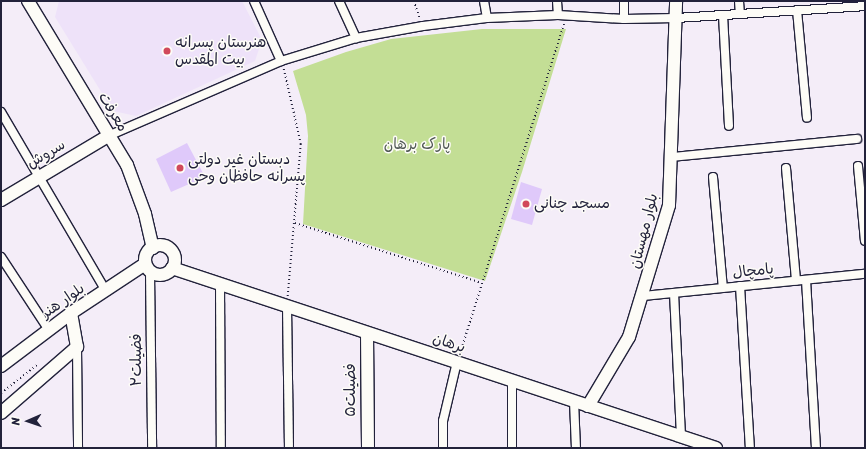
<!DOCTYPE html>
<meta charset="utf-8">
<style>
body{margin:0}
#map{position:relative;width:866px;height:449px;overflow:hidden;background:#f4edf8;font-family:Sriracha,"Playpen Sans Arabic",sans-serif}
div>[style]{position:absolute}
.built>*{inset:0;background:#eee2f9}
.green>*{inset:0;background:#c3de95}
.building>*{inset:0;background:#dfc9fa}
.path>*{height:1.5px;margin-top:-0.75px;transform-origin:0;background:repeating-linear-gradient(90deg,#22223b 0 1px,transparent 0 4px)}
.roads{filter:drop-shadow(1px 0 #22223b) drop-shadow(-1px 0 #22223b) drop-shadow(0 1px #22223b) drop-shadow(0 -1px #22223b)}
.street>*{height:8px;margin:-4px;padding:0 4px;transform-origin:4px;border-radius:4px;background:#fdfcf7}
.secondary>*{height:12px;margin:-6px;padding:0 6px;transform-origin:6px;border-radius:6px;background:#fdfcf7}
.secondary>.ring{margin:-6px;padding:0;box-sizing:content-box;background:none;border:12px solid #fdfcf7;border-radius:50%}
.dots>*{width:11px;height:11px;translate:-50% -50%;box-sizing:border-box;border:2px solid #fdfcf7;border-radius:50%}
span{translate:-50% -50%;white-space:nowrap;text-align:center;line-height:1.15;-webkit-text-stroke:3px #fdfcf7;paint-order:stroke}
.poi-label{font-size:15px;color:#22223b}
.left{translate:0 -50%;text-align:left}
.street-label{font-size:15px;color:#22223b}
.park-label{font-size:15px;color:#525a56}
.frame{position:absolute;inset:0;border:2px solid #22223b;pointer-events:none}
.north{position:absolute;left:8px;top:401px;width:40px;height:40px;-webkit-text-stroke:3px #fdfcf7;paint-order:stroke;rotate:268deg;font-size:11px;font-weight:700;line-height:16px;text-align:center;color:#22223b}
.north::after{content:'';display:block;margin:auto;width:14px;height:18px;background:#22223b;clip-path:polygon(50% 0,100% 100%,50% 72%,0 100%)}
</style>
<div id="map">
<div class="built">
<i style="clip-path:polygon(59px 1px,242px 1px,262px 40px,255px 61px,136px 116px,113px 111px,55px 17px)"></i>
</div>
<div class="green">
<i style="clip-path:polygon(482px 29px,566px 29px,522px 172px,485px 281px,303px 224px,308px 136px,306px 115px,293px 71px,346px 52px,391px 39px)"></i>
</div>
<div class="building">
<i style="clip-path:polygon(187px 143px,205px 177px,171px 192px,156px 159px)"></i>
<i style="clip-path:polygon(521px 182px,542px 189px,532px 225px,511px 219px)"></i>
</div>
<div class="path">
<i style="left:414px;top:1px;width:18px;rotate:71deg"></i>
<i style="left:284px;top:69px;width:77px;rotate:77.2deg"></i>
<i style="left:301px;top:144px;width:153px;rotate:94.9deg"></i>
<i style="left:295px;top:223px;width:196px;rotate:17.8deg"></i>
<i style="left:460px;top:353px;width:346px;rotate:-72.5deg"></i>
<i style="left:1px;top:393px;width:47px;rotate:-38.1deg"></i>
</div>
<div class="roads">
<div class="street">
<i style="left:254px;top:1px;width:66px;rotate:65.8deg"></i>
<i style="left:339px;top:1px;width:41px;rotate:65.3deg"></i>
<i style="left:484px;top:1px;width:17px;rotate:80deg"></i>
<i style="left:557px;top:1px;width:14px;rotate:86deg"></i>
<i style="left:624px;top:1px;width:18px;rotate:90deg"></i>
<i style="left:739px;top:1px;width:13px;rotate:86deg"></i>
<i style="left:797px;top:10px;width:108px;rotate:84.7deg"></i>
<i style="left:723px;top:15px;width:111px;rotate:86.9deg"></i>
<i style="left:1px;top:112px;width:208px;rotate:59.6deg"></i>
<i style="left:108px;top:136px;width:189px;rotate:-23.4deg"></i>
<i style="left:281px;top:61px;width:78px;rotate:-17deg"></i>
<i style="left:356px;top:38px;width:68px;rotate:-10.2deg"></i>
<i style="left:423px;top:26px;width:64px;rotate:-7.1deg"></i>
<i style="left:487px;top:18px;width:71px;rotate:-2.4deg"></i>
<i style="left:558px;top:15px;width:66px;rotate:3.5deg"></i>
<i style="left:624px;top:19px;width:52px;rotate:-1.1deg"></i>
<i style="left:676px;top:18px;width:189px;rotate:-3.6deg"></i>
<i style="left:672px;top:157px;width:186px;rotate:-5.6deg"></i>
<i style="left:858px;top:166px;width:75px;rotate:84.7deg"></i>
<i style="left:786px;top:168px;width:113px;rotate:84.9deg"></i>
<i style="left:713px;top:177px;width:111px;rotate:84.9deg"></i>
<i style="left:1px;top:257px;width:87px;rotate:56.7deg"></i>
<i style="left:150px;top:272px;width:176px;rotate:89.3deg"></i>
<i style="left:806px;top:280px;width:168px;rotate:86.6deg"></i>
<i style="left:220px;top:284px;width:164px;rotate:89.7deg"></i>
<i style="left:740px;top:286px;width:162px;rotate:86.5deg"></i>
<i style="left:674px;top:293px;width:143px;rotate:87.2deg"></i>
<i style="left:643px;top:296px;width:223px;rotate:-5.7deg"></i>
<i style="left:287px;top:306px;width:142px;rotate:89.2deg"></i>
<i style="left:77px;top:347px;width:101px;rotate:89.4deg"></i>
<i style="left:512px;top:381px;width:67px;rotate:90deg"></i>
<i style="left:574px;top:401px;width:47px;rotate:87.6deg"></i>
<i style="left:443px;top:448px;width:27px;rotate:-90deg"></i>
<i style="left:443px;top:421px;width:61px;rotate:-76.7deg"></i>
</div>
<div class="secondary">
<i style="left:28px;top:1px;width:192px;rotate:58.9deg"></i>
<i style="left:127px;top:165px;width:52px;rotate:69.8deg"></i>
<i style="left:145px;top:214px;width:35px;rotate:77deg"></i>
<i style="left:1px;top:200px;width:125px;rotate:-30.9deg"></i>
<i class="ring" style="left:145px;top:245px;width:18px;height:18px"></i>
<i style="left:172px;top:268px;width:573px;rotate:18.31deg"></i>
<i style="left:367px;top:333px;width:115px;rotate:89.5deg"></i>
<i style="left:1px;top:366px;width:88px;rotate:-37.1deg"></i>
<i style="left:71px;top:313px;width:89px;rotate:-33.5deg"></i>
<i style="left:588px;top:406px;width:80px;rotate:-59.3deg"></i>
<i style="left:629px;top:337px;width:138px;rotate:-73.1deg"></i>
<i style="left:669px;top:205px;width:204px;rotate:-88deg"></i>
<i style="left:1px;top:413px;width:101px;rotate:-41deg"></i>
<i style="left:77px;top:347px;width:35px;rotate:-100deg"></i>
</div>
</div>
<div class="dots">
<i style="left:167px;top:51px;background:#d1495b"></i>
<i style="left:180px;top:168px;background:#d1495b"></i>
<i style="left:526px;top:204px;background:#d1495b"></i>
</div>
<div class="poi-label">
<span class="left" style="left:175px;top:51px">هنرستان پسرانه<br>بیت المقدس</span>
<span class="left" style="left:188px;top:168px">دبستان غیر دولتی<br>پسرانه حافظان وحی</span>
<span class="left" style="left:534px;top:204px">مسجد چنانی</span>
</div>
<div class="street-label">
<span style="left:113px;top:112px;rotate:59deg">معرفت</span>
<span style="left:46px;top:154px;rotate:-31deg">سروش</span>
<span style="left:644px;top:231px;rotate:-76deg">بلوار مهستان</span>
<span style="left:753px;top:271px;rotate:-6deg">پامچال</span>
<span style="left:63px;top:301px;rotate:-35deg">بلوار هنر</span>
<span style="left:449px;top:343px;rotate:18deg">برهان</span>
<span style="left:137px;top:360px;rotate:-90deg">فضیلت۲</span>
<span style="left:351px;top:390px;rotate:-90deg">فضیلت۵</span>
</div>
<div class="park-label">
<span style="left:417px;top:145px">پارک برهان</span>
</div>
<div class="frame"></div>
<div class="north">N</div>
</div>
